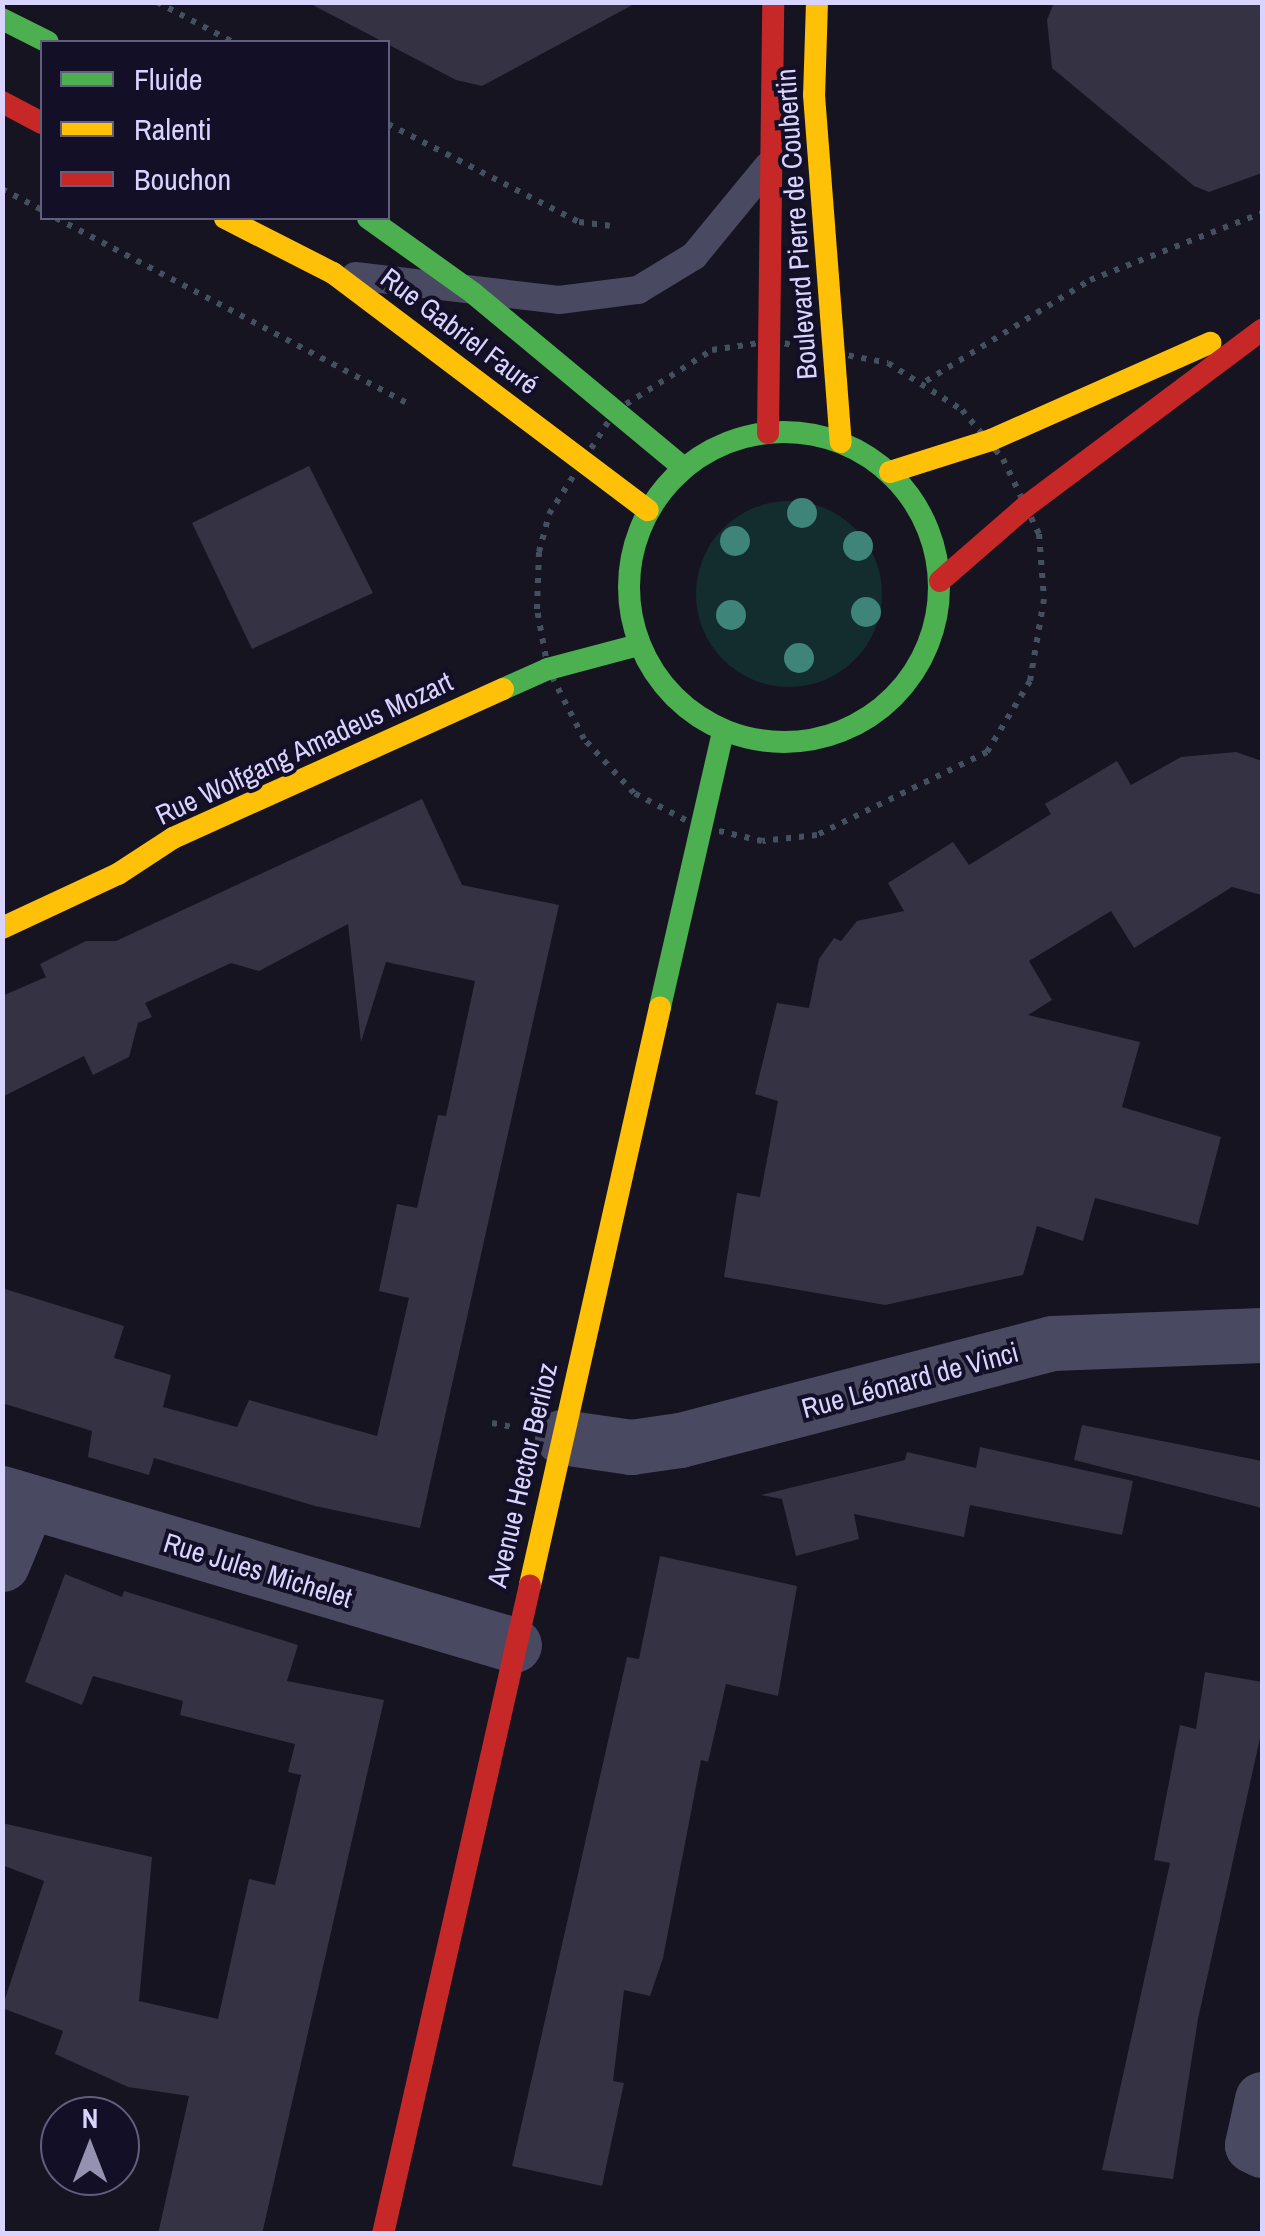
<!DOCTYPE html>
<meta charset="utf-8">
<style>
body{margin:0}
#map{position:relative;width:1265px;height:2236px;overflow:hidden;background:#161421;font-family:"Archivo Narrow",sans-serif}
div>[style]{position:absolute}
.green>*{inset:0;background:#132c2d}
.round{border-radius:50%}
.building>*{inset:0;background:#343243}
.path>*{height:6px;margin-top:-3px;transform-origin:0;background:repeating-linear-gradient(90deg,#44505f 0 5px,transparent 0 13px)}
.lane>*{height:28px;margin:-14px;padding:0 14px;transform-origin:14px;border-radius:14px;background:#4a4962}
.street>*{height:55px;margin:-27.5px;padding:0 27.5px;transform-origin:27.5px;border-radius:27.5px;background:#4a4962}
.fast>*{height:22px;margin:-11px;padding:0 11px;transform-origin:11px;border-radius:11px;background:#4caf50}
.fast>.ring{margin:-11px;padding:0;box-sizing:content-box;background:none;border:22px solid #4caf50;border-radius:50%}
.slow>*{height:22px;margin:-11px;padding:0 11px;transform-origin:11px;border-radius:11px;background:#ffc107}
.jam>*{height:22px;margin:-11px;padding:0 11px;transform-origin:11px;border-radius:11px;background:#c62828}
.trees>*{width:30px;height:30px;margin:-15px;border-radius:50%;background:#3e8478}
span{translate:-50% -50%;white-space:nowrap;text-align:center;line-height:1.15;-webkit-text-stroke:8px #130f26;paint-order:stroke}
.street-label{font-size:28px;color:#d9d4ff}
.frame{position:absolute;inset:0;border:5px solid #d9d4ff;pointer-events:none}
.legend{position:absolute;left:40px;top:40px;width:350px;height:180px;box-sizing:border-box;background:#130f26;border:2px solid #625e7d;margin:0;padding:12px 18px;list-style:none;font-size:30px;color:#d9d4ff}
.legend li{display:flex;align-items:center;gap:20px;height:50px}
.legend b{width:50px;border:2px solid #625e7d}
.north{position:absolute;left:40px;top:2096px;width:100px;height:100px;box-sizing:border-box;background:#130f26;border:2px solid #625e7d;border-radius:50%;rotate:0deg;font-size:28px;font-weight:700;line-height:40px;text-align:center;color:#d9d4ff}
.north::after{content:'';display:block;margin:auto;width:35px;height:45px;background:#9591b1;clip-path:polygon(50% 0,100% 100%,50% 72%,0 100%)}
</style>
<div id="map">
<div class="green">
<i class="round" style="left:696px;top:501px;width:186px;height:186px"></i>
</div>
<div class="building">
<i style="clip-path:polygon(307px 2px,638px 2px,482px 86px,456px 80px)"></i>
<i style="clip-path:polygon(1054px 2px,1262px 2px,1262px 173px,1209px 192px,1194px 186px,1052px 68px,1047px 20px)"></i>
<i style="clip-path:polygon(309px 466px,373px 593px,252px 649px,192px 523px)"></i>
<i style="clip-path:polygon(1236px 752px,1262px 761px,1262px 895px,1232px 887px,1134px 948px,1111px 911px,1029px 961px,1052px 1000px,1028px 1015px,1140px 1042px,1122px 1107px,1221px 1137px,1198px 1225px,1095px 1198px,1083px 1241px,1037px 1226px,1023px 1275px,885px 1305px,724px 1277px,737px 1193px,760px 1197px,778px 1101px,755px 1094px,777px 1003px,809px 1008px,819px 959px,834px 938px,841px 941px,857px 921px,904px 911px,888px 883px,953px 842px,969px 865px,1051px 814px,1045px 804px,1117px 761px,1131px 785px,1181px 757px)"></i>
<i style="clip-path:polygon(422px 799px,462px 885px,559px 905px,420px 1528px,315px 1506px,154px 1458px,149px 1475px,88px 1457px,92px 1431px,2px 1403px,2px 1288px,124px 1326px,114px 1358px,171px 1375px,163px 1407px,237px 1427px,249px 1400px,377px 1436px,409px 1298px,379px 1291px,397px 1204px,417px 1208px,438px 1115px,446px 1116px,475px 981px,386px 962px,361px 1042px,348px 924px,259px 971px,231px 963px,145px 1003px,152px 1017px,138px 1023px,129px 1057px,93px 1075px,84px 1056px,2px 1097px,2px 996px,46px 977px,40px 964px,86px 941px,116px 941px)"></i>
<i style="clip-path:polygon(1082px 1425px,1262px 1461px,1262px 1508px,1074px 1460px)"></i>
<i style="clip-path:polygon(980px 1447px,1133px 1481px,1122px 1535px,970px 1505px,964px 1537px,854px 1514px,859px 1539px,796px 1556px,782px 1499px,761px 1495px,905px 1460px,907px 1452px,976px 1468px)"></i>
<i style="clip-path:polygon(660px 1556px,797px 1586px,778px 1696px,726px 1684px,708px 1762px,701px 1760px,663px 1958px,650px 1996px,624px 1990px,613px 2081px,624px 2083px,602px 2186px,512px 2166px,627px 1657px,639px 1659px)"></i>
<i style="clip-path:polygon(65px 1574px,122px 1597px,124px 1591px,298px 1645px,287px 1681px,384px 1700px,262px 2234px,158px 2234px,189px 2096px,128px 2087px,55px 2054px,63px 2031px,2px 2008px,44px 1881px,2px 1865px,2px 1823px,152px 1857px,139px 2001px,218px 2019px,249px 1879px,275px 1885px,301px 1775px,288px 1772px,295px 1744px,180px 1715px,183px 1701px,93px 1676px,82px 1705px,25px 1682px)"></i>
<i style="clip-path:polygon(1205px 1672px,1262px 1682px,1262px 1729px,1198px 2019px,1173px 2179px,1102px 2170px,1170px 1863px,1154px 1860px,1180px 1725px,1196px 1729px)"></i>
</div>
<div class="path">
<i style="left:157px;top:2px;width:86px;rotate:27.8deg"></i>
<i style="left:388px;top:124px;width:215px;rotate:27.2deg"></i>
<i style="left:579px;top:222px;width:31px;rotate:7deg"></i>
<i style="left:2px;top:189px;width:45px;rotate:27.7deg"></i>
<i style="left:56px;top:218px;width:399px;rotate:27.8deg"></i>
<i style="left:772px;top:341px;width:118px;rotate:10.7deg"></i>
<i style="left:888px;top:363px;width:88px;rotate:32.4deg"></i>
<i style="left:962px;top:410px;width:64px;rotate:50.1deg"></i>
<i style="left:1003px;top:459px;width:83px;rotate:64.4deg"></i>
<i style="left:1039px;top:534px;width:65px;rotate:85.6deg"></i>
<i style="left:1044px;top:599px;width:83px;rotate:99.7deg"></i>
<i style="left:1030px;top:681px;width:83px;rotate:121.2deg"></i>
<i style="left:987px;top:752px;width:189px;rotate:154deg"></i>
<i style="left:817px;top:835px;width:55px;rotate:173.8deg"></i>
<i style="left:762px;top:841px;width:67px;rotate:-167deg"></i>
<i style="left:697px;top:826px;width:71px;rotate:-152.4deg"></i>
<i style="left:634px;top:793px;width:74px;rotate:-132.8deg"></i>
<i style="left:584px;top:739px;width:79px;rotate:-117.2deg"></i>
<i style="left:548px;top:669px;width:61px;rotate:-100.4deg"></i>
<i style="left:537px;top:609px;width:57px;rotate:-88deg"></i>
<i style="left:539px;top:552px;width:39px;rotate:-75deg"></i>
<i style="left:549px;top:514px;width:122px;rotate:-57.3deg"></i>
<i style="left:615px;top:411px;width:115px;rotate:-32.2deg"></i>
<i style="left:712px;top:350px;width:61px;rotate:-8.5deg"></i>
<i style="left:926px;top:381px;width:193px;rotate:-31.6deg"></i>
<i style="left:1090px;top:280px;width:185px;rotate:-21.3deg"></i>
<i style="left:492px;top:1423px;width:20px;rotate:11deg"></i>
</div>
<div class="lane">
<i style="left:355px;top:276px;width:205px;rotate:6.7deg"></i>
<i style="left:559px;top:300px;width:80px;rotate:-7.2deg"></i>
<i style="left:638px;top:290px;width:66px;rotate:-31.3deg"></i>
<i style="left:694px;top:256px;width:117px;rotate:-50.6deg"></i>
</div>
<div class="street">
<i style="left:562px;top:1437px;width:70px;rotate:8.2deg"></i>
<i style="left:631px;top:1447px;width:49px;rotate:-8.1deg"></i>
<i style="left:680px;top:1440px;width:384px;rotate:-14.6deg"></i>
<i style="left:1052px;top:1343px;width:210px;rotate:-2.2deg"></i>
<i style="left:2px;top:1493px;width:534px;rotate:16.53deg"></i>
<i style="left:2px;top:1564px;width:68px;rotate:-67.6deg"></i>
<i style="left:1262px;top:2099px;width:47px;rotate:102.3deg"></i>
<i style="left:1252px;top:2145px;width:11px;rotate:27deg"></i>
</div>
<div class="fast">
<i style="left:2px;top:19px;width:51px;rotate:26.6deg"></i>
<i style="left:368px;top:218px;width:129px;rotate:35.5deg"></i>
<i style="left:473px;top:293px;width:274px;rotate:39.7deg"></i>
<i class="ring" style="left:629px;top:432px;width:288px;height:288px"></i>
<i style="left:503px;top:689px;width:49px;rotate:-24deg"></i>
<i style="left:548px;top:669px;width:94px;rotate:-14.8deg"></i>
<i style="left:660px;top:1007px;width:283px;rotate:-77.1deg"></i>
</div>
<div class="slow">
<i style="left:817px;top:2px;width:93px;rotate:91.8deg"></i>
<i style="left:814px;top:95px;width:348px;rotate:85.6deg"></i>
<i style="left:225px;top:218px;width:121px;rotate:27deg"></i>
<i style="left:333px;top:273px;width:394px;rotate:37deg"></i>
<i style="left:890px;top:472px;width:106px;rotate:-17.6deg"></i>
<i style="left:991px;top:440px;width:240px;rotate:-23.9deg"></i>
<i style="left:2px;top:928px;width:128px;rotate:-25deg"></i>
<i style="left:118px;top:874px;width:66px;rotate:-33.2deg"></i>
<i style="left:173px;top:838px;width:362px;rotate:-24.3deg"></i>
<i style="left:530px;top:1585px;width:592px;rotate:-77.32deg"></i>
</div>
<div class="jam">
<i style="left:2px;top:102px;width:45px;rotate:27.7deg"></i>
<i style="left:768px;top:433px;width:431px;rotate:-89.3deg"></i>
<i style="left:940px;top:581px;width:113px;rotate:-41deg"></i>
<i style="left:1025px;top:507px;width:296px;rotate:-36.8deg"></i>
<i style="left:383px;top:2234px;width:665px;rotate:-77.24deg"></i>
</div>
<div class="trees">
<i style="left:802px;top:513px"></i>
<i style="left:735px;top:541px"></i>
<i style="left:858px;top:546px"></i>
<i style="left:866px;top:612px"></i>
<i style="left:731px;top:615px"></i>
<i style="left:799px;top:658px"></i>
</div>
<div class="street-label">
<span style="left:796px;top:224px;rotate:-94deg">Boulevard Pierre de Coubertin</span>
<span style="left:460px;top:331px;rotate:37deg">Rue Gabriel Fauré</span>
<span style="left:304px;top:748px;rotate:-25deg">Rue Wolfgang Amadeus Mozart</span>
<span style="left:910px;top:1380px;rotate:-15deg">Rue Léonard de Vinci</span>
<span style="left:522px;top:1475px;rotate:-77deg">Avenue Hector Berlioz</span>
<span style="left:258px;top:1570px;rotate:17deg">Rue Jules Michelet</span>
</div>
<div class="frame"></div>
<ul class="legend">
<li><b style="height:12px;background:#4caf50"></b>Fluide</li>
<li><b style="height:12px;background:#ffc107"></b>Ralenti</li>
<li><b style="height:12px;background:#c62828"></b>Bouchon</li>
</ul>
<div class="north">N</div>
</div>
